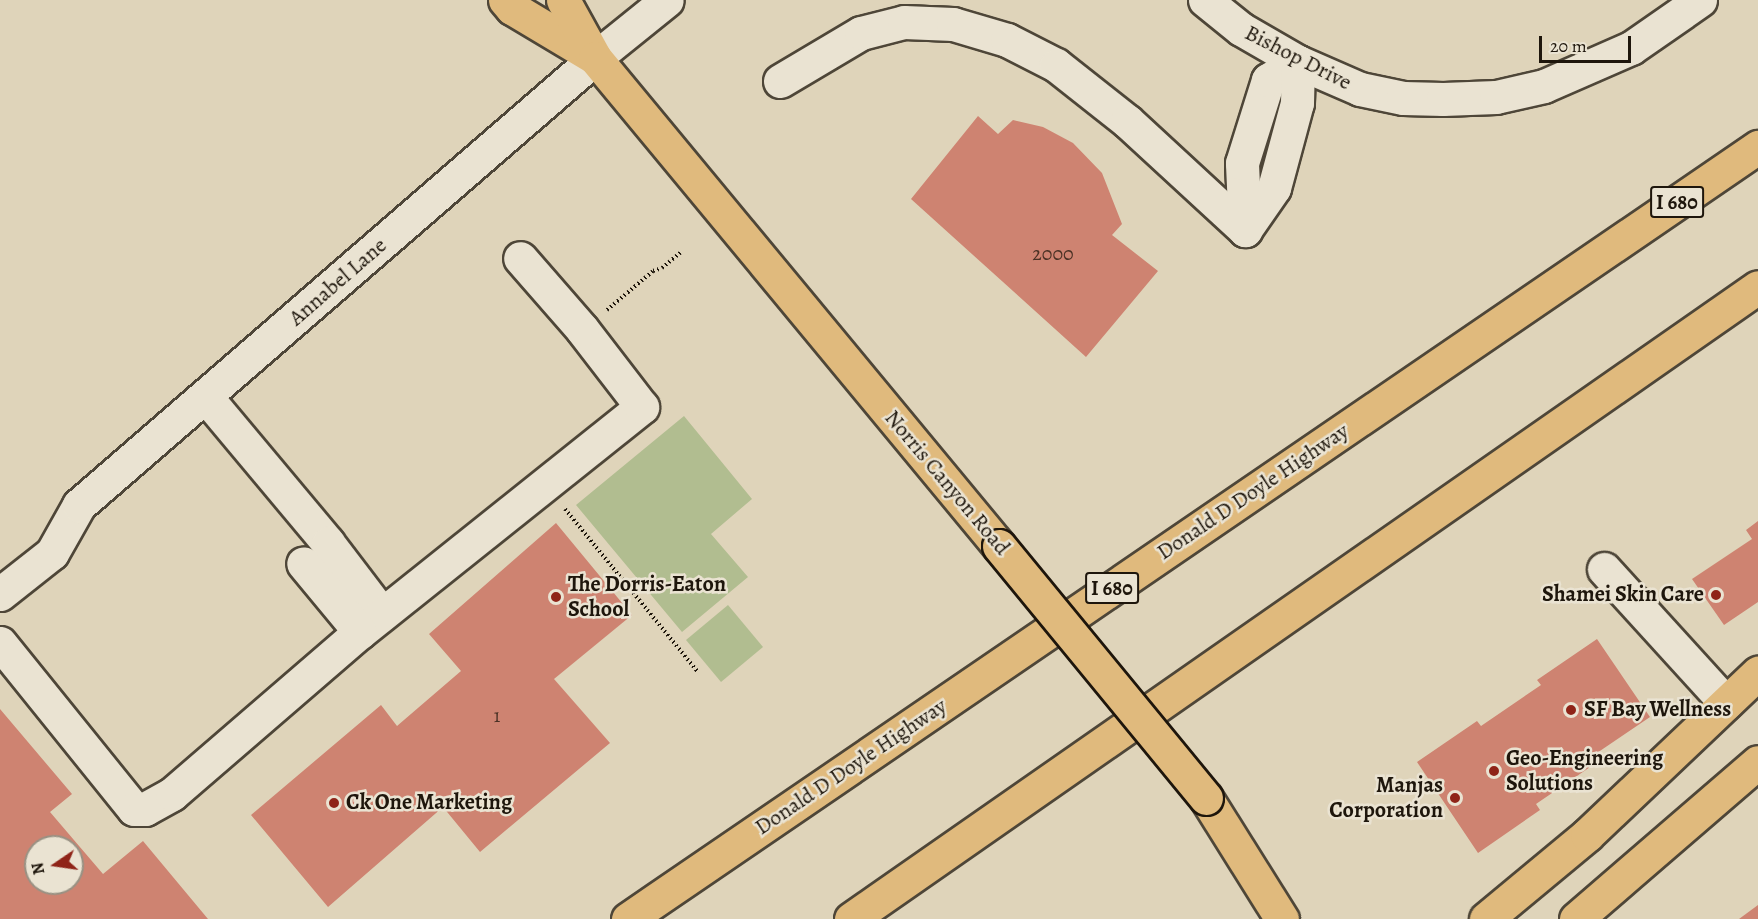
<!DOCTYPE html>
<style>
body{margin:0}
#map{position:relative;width:1758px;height:919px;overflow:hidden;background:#dfd4ba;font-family:Alegreya,serif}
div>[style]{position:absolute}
.green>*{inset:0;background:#b1bd90}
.building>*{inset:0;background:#ce8371}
.path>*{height:4px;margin-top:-2px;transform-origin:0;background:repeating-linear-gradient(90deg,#1e160c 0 1.5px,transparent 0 4.5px)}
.roads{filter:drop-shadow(2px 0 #4e4638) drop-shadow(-2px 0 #4e4638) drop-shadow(0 2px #4e4638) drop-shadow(0 -2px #4e4638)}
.minor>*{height:33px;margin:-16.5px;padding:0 16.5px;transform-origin:16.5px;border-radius:16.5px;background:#eae3d2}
.major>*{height:33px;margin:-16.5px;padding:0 16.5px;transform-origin:16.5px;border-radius:16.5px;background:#e0ba7d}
.highway>*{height:33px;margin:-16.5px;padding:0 16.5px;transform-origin:16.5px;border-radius:16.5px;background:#e0ba7d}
.bridges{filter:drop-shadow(2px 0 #1e160c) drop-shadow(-2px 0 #1e160c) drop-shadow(0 2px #1e160c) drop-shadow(0 -2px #1e160c)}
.major-bridge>*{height:33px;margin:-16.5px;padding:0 16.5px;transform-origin:16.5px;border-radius:16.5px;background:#e0ba7d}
.dots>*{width:16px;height:16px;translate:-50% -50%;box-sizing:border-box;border:3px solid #eae3d2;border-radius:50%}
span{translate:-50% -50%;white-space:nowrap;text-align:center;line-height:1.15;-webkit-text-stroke:5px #eae3d2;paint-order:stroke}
.number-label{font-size:20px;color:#4a3125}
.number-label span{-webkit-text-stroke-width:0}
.shield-label span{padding:2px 4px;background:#eae3d2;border:2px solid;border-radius:4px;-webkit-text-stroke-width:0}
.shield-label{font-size:21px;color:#1e160c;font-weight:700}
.street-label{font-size:22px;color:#1e160c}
.poi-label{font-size:22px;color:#1e160c;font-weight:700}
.left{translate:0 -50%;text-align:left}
.right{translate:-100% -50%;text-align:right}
.north{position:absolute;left:24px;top:835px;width:60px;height:60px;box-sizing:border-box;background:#eae3d2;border:2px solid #989183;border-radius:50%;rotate:257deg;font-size:16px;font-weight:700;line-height:24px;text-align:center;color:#1e160c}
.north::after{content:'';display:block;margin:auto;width:21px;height:27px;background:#8f2418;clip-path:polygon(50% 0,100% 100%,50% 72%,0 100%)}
.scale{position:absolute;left:1539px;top:36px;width:92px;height:27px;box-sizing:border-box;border:3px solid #1e160c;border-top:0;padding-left:8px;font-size:18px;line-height:21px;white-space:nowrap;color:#1e160c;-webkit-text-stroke:4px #eae3d2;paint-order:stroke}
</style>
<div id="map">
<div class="green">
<i style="clip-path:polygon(684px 416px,752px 499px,711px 534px,748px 577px,682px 632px,576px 505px)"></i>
<i style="clip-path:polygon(728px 605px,763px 647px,721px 682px,686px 640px)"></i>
</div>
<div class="building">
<i style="clip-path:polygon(978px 116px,998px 134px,1013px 120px,1043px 127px,1073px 143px,1102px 173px,1122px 224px,1112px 235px,1158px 271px,1086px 357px,911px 199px)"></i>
<i style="clip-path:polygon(1758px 521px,1758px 602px,1724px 625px,1692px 579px,1752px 539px,1746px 530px)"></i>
<i style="clip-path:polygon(556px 523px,632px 615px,554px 679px,610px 743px,480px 852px,443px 807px,328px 907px,251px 815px,381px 705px,397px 726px,461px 671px,429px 634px)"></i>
<i style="clip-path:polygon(1597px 639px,1650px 717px,1591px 757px,1596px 763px,1536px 804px,1540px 810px,1478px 853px,1417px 762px,1477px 721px,1481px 726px,1541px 685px,1537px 680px)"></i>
<i style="clip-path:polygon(evenodd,0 709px,72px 794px,50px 812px,103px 874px,143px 841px,208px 919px,0 919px,0 709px,36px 847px,72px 847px,72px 883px,36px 883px,36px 847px)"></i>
<i style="clip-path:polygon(1758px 905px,1758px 919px,1739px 919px)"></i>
</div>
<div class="path">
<i style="left:607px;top:310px;width:60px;rotate:-40.3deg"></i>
<i style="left:653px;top:271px;width:9px;rotate:-18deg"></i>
<i style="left:662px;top:268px;width:25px;rotate:-40deg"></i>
<i style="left:565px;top:509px;width:210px;rotate:50.8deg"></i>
</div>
<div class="roads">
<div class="minor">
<i style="left:1205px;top:0;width:46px;rotate:38.9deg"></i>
<i style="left:1241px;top:29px;width:66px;rotate:30.1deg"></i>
<i style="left:1298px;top:62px;width:68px;rotate:23.5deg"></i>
<i style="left:1360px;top:89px;width:44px;rotate:11.8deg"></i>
<i style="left:1403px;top:98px;width:40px;rotate:1.4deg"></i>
<i style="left:1443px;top:99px;width:53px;rotate:-2.2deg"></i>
<i style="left:1496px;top:97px;width:49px;rotate:-12.9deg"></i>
<i style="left:1544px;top:86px;width:95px;rotate:-23.6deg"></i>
<i style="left:1631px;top:48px;width:84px;rotate:-34.8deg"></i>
<i style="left:780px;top:81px;width:94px;rotate:-30.7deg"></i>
<i style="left:861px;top:33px;width:44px;rotate:-14.3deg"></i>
<i style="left:904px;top:22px;width:49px;rotate:2.3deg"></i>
<i style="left:953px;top:24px;width:56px;rotate:16.5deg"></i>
<i style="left:1007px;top:40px;width:55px;rotate:27deg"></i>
<i style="left:1056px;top:65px;width:90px;rotate:38.3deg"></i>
<i style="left:1127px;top:121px;width:161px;rotate:42.7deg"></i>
<i style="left:1245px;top:230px;width:67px;rotate:-92.6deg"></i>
<i style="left:1242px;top:163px;width:87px;rotate:-72.6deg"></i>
<i style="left:1268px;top:80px;width:35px;rotate:-31deg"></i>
<i style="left:1245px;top:230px;width:51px;rotate:-55.4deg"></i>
<i style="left:1274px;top:188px;width:88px;rotate:-74.9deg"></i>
<i style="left:1297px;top:103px;width:41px;rotate:-88.6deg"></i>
<i style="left:206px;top:397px;width:190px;rotate:50.1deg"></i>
<i style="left:328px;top:543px;width:89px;rotate:52.7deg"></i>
<i style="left:1604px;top:569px;width:181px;rotate:47.7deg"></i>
<i style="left:0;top:594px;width:66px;rotate:-38.3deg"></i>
<i style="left:52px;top:553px;width:55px;rotate:-60.6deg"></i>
<i style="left:79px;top:505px;width:683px;rotate:-40.9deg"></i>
<i style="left:595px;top:58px;width:92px;rotate:-38.9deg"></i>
<i style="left:360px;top:632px;width:361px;rotate:-38.6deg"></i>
<i style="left:642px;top:407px;width:98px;rotate:-127.6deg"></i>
<i style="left:582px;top:329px;width:94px;rotate:-131.1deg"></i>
<i style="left:0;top:643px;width:213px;rotate:51.1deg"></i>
<i style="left:134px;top:809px;width:11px"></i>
<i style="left:145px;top:809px;width:31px;rotate:-29deg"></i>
<i style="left:172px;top:794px;width:248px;rotate:-40.8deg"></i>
<i style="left:360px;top:632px;width:89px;rotate:-129.6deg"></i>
</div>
<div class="major">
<i style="left:505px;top:0;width:11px;rotate:49deg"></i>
<i style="left:512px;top:8px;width:96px;rotate:30.9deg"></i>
<i style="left:563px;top:0;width:66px;rotate:61.1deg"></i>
<i style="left:595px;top:58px;width:634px;rotate:50.38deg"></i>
<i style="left:1206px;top:798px;width:143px;rotate:57.9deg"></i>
<i style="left:1486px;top:919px;width:131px;rotate:-39.7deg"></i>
<i style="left:1587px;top:835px;width:236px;rotate:-43.5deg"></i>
<i style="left:1576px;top:919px;width:240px;rotate:-40.8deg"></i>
</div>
<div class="highway">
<i style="left:628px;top:919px;width:1369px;rotate:-34.34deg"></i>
<i style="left:851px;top:919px;width:1105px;rotate:-34.87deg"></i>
</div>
</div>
<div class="bridges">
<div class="major-bridge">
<i style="left:999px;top:546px;width:326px;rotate:50.6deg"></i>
</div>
</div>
<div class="dots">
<i style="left:1716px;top:595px;background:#8f2418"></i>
<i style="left:556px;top:597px;background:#8f2418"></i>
<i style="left:1571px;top:710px;background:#8f2418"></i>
<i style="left:1494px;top:771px;background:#8f2418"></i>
<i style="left:1455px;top:798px;background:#8f2418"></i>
<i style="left:334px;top:803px;background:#8f2418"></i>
</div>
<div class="number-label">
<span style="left:1053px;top:253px">2000</span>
<span style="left:497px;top:715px">1</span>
</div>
<div class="shield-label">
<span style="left:1677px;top:202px">I 680</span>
<span style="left:1112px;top:588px">I 680</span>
</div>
<div class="street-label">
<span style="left:1298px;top:58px;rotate:27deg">Bishop Drive</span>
<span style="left:338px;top:282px;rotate:-41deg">Annabel Lane</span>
<span style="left:947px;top:483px;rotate:50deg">Norris Canyon Road</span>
<span style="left:1253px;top:492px;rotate:-34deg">Donald D Doyle Highway</span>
<span style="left:851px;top:767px;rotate:-34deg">Donald D Doyle Highway</span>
</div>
<div class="poi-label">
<span class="left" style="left:568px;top:597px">The Dorris-Eaton<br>School</span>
<span class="right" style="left:1704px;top:595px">Shamei Skin Care</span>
<span class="left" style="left:1584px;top:710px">SF Bay Wellness</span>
<span class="left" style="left:1506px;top:771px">Geo-Engineering<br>Solutions</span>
<span class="right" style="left:1443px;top:798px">Manjas<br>Corporation</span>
<span class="left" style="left:346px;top:803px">Ck One Marketing</span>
</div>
<div class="north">N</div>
<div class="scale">20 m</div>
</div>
